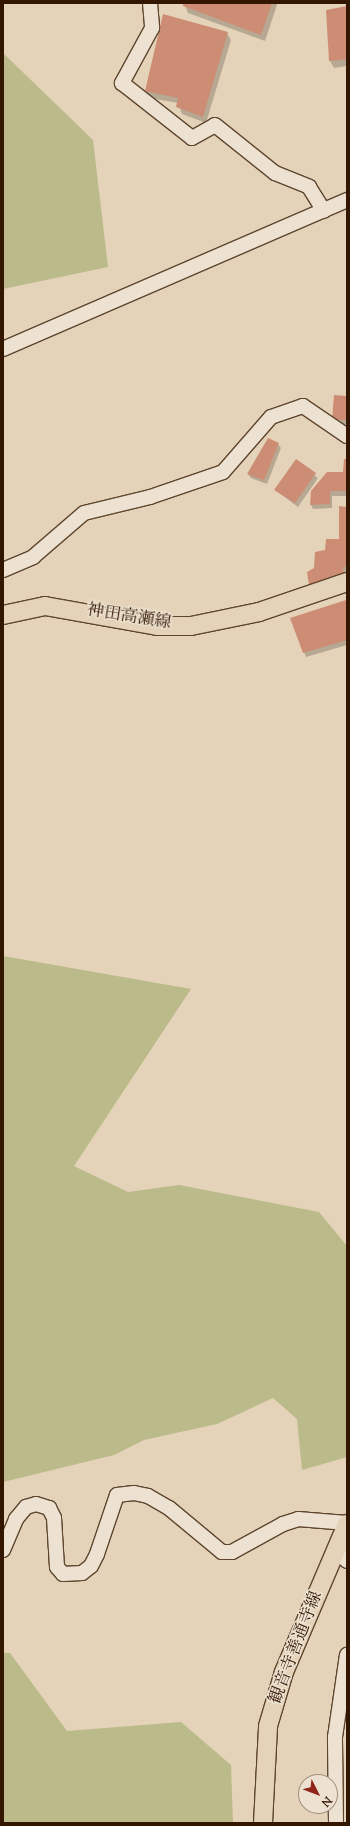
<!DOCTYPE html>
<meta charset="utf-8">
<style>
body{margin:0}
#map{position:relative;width:350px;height:1826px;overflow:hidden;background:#e4d3b8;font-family:"Sorts Mill Goudy","Noto Serif JP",serif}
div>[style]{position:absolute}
.green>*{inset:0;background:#bbba8a}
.shadow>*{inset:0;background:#0003}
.building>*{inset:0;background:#cd8d74}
.roads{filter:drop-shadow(1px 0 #5e452e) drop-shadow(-1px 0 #5e452e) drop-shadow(0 1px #5e452e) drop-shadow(0 -1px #5e452e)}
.minor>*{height:14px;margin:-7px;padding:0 7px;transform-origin:7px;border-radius:7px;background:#ede2d1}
.major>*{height:18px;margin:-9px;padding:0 9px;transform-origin:9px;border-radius:9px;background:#e4d3b8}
span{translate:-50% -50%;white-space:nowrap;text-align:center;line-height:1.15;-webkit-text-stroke:3px #ede2d1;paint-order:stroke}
.street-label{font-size:17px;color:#321600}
.frame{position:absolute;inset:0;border:4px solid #321600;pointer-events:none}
.north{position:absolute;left:298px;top:1774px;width:40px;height:40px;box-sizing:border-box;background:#ede2d1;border:1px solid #a2907d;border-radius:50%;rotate:132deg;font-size:11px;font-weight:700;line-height:16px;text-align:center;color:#321600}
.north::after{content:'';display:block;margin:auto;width:14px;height:18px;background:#8f2418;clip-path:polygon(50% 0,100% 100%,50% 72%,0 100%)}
</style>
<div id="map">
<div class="green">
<i style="clip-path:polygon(3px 53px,93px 140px,108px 267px,3px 289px)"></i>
<i style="clip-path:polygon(3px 956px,191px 989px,74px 1166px,128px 1192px,179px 1185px,319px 1212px,347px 1246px,347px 1457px,302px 1470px,297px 1419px,273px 1398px,217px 1424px,144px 1440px,114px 1455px,3px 1482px)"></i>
<i style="clip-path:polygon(3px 1653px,10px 1653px,67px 1731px,181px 1722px,231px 1765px,233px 1823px,3px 1823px)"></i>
</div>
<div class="shadow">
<i style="clip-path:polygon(184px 3px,276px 3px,277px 5px,265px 41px,188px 13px)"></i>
<i style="clip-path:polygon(347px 7px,347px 66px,334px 68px,330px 61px)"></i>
<i style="clip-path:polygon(227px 33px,231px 40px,206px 123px,182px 114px,178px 103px,150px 98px,146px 91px)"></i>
<i style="clip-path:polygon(347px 397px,347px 424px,336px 424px,333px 420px)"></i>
<i style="clip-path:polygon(278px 444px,281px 448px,267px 484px,251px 478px,248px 474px)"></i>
<i style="clip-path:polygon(296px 460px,318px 478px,298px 507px,275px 490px)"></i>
<i style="clip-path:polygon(347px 460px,347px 496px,332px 496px,332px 508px,313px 509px,311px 505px,344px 473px)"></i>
<i style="clip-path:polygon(347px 508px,346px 579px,313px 589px,310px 584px,315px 568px,326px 551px,340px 540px)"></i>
<i style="clip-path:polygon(346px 601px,347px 645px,306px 657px,304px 652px)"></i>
</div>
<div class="building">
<i style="clip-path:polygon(183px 3px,272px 3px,261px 35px,183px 6px)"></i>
<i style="clip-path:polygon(347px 6px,347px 59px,329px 61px,326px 10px)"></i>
<i style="clip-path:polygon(163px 14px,228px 32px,203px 117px,176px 107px,178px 98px,145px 91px)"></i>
<i style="clip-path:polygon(334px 395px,347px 396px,347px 420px,332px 420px)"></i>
<i style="clip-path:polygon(268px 438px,279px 443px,264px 480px,247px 474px)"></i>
<i style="clip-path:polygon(296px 459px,316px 473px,295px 503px,274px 490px)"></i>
<i style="clip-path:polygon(344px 459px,347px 459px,347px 491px,330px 491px,330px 504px,310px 505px,311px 491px,327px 472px,343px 472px)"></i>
<i style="clip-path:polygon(339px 506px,347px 507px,347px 567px,343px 567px,344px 574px,309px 585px,307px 572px,314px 568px,315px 552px,325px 550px,326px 539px,339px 539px)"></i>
<i style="clip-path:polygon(346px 600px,347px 640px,303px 653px,290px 618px)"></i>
</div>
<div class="roads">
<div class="minor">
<i style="left:150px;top:3px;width:25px;rotate:85deg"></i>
<i style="left:152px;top:28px;width:63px;rotate:118.6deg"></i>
<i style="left:122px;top:83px;width:89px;rotate:38.2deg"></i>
<i style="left:192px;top:138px;width:26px;rotate:-29deg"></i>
<i style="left:215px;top:125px;width:77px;rotate:38.7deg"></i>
<i style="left:275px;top:173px;width:37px;rotate:22deg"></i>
<i style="left:309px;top:187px;width:28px;rotate:58deg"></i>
<i style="left:3px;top:349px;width:375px;rotate:-23.4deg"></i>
<i style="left:3px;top:570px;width:33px;rotate:-23deg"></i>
<i style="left:33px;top:557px;width:67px;rotate:-40.8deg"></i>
<i style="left:84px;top:513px;width:68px;rotate:-13.6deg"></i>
<i style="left:150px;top:497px;width:77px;rotate:-18.9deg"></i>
<i style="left:223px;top:472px;width:73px;rotate:-48.9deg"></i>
<i style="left:271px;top:417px;width:34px;rotate:-19deg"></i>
<i style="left:303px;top:406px;width:53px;rotate:34.3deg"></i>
<i style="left:3px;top:1550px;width:34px;rotate:-67deg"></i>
<i style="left:16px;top:1519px;width:16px;rotate:-50deg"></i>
<i style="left:26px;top:1507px;width:10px;rotate:-17deg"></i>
<i style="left:36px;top:1504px;width:14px;rotate:17deg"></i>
<i style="left:49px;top:1508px;width:11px;rotate:63deg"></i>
<i style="left:54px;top:1518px;width:49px;rotate:86.5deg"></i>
<i style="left:57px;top:1567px;width:9px;rotate:49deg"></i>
<i style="left:63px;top:1574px;width:19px;rotate:-3deg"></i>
<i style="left:82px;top:1573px;width:11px;rotate:-38deg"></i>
<i style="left:91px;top:1566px;width:13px;rotate:-63deg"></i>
<i style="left:97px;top:1554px;width:62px;rotate:-71.3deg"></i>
<i style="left:117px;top:1495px;width:17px;rotate:-7deg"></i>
<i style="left:134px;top:1493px;width:14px;rotate:12deg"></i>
<i style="left:148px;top:1496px;width:24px;rotate:30deg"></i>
<i style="left:169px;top:1508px;width:69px;rotate:39.7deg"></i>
<i style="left:222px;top:1552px;width:10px"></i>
<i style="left:232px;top:1552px;width:58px;rotate:-28.8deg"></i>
<i style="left:283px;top:1524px;width:16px;rotate:-18deg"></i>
<i style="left:298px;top:1519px;width:49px;rotate:4.7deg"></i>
<i style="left:336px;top:1551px;width:15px;rotate:42deg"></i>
<i style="left:336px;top:1823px;width:86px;rotate:-90.7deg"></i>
<i style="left:335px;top:1737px;width:83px;rotate:-81.7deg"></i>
</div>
<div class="major">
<i style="left:3px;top:615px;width:43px;rotate:-12.1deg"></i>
<i style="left:45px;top:606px;width:114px;rotate:10.1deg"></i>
<i style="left:157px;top:626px;width:34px"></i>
<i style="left:191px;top:626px;width:69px;rotate:-11.6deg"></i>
<i style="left:259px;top:612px;width:93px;rotate:-18.8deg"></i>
<i style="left:263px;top:1823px;width:97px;rotate:-87deg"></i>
<i style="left:268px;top:1726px;width:56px;rotate:-73.5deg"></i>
<i style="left:284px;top:1672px;width:161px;rotate:-66.9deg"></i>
</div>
</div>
<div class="street-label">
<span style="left:129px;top:618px;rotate:9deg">神田高瀬線</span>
<span style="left:297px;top:1648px;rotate:-69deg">観音寺善通寺線</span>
</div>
<div class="frame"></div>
<div class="north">N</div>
</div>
